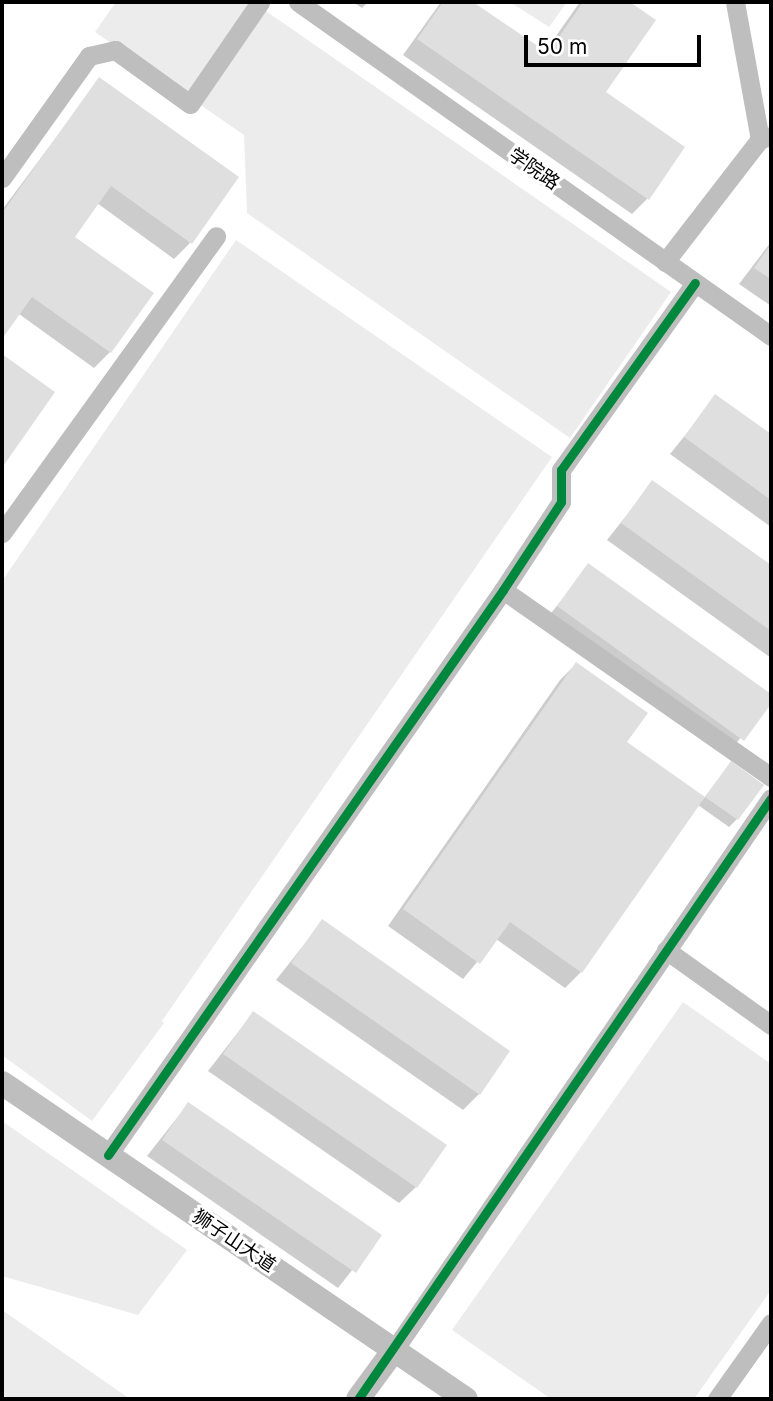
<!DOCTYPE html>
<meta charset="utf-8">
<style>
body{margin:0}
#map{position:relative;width:773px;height:1401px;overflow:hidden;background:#fff;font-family:Inter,"Noto Sans SC",sans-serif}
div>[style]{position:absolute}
.green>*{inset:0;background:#ececec}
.shadow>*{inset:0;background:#0003}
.building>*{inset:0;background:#dfdfdf}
.minor>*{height:19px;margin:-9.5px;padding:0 9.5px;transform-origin:9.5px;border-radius:9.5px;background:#bebebe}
.tertiary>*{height:24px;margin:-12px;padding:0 12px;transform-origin:12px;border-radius:12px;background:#bebebe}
.cycleway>*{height:9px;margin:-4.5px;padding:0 4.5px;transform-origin:4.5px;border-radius:4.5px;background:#00873e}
span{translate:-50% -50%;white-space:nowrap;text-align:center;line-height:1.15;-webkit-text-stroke:6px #fff;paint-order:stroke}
.street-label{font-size:19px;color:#000}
.frame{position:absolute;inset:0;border:4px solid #000;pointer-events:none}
.scale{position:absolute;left:524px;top:35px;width:177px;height:32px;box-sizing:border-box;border:4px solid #000;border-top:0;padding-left:9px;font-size:21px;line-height:24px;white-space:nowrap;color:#000;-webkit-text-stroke:5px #fff;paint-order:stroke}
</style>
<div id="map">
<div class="green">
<i style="clip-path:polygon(116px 2px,253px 2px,671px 292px,570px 438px,247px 213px,244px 135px,95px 32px)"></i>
<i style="clip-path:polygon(510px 2px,567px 2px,549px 27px)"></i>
<i style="clip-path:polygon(236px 240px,552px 457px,162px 1021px,164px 1023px,92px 1121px,2px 1055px,2px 581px)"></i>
<i style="clip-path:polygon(683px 1002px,771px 1064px,771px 1290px,694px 1399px,551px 1399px,452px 1330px)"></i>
<i style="clip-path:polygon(2px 1121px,187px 1250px,138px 1315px,2px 1276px)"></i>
<i style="clip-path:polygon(2px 1310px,130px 1399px,2px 1399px)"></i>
</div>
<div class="shadow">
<i style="clip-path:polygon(353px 2px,368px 2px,362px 8px)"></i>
<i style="clip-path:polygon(441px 2px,470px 2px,544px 53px,580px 2px,627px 2px,654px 20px,604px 93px,648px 198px,632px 214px,403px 55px)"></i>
<i style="clip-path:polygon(99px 80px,190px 243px,174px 259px,97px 203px,72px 238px,110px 352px,94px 368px,19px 314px,2px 336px,2px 210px)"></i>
<i style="clip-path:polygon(771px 242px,771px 306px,739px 284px)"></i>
<i style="clip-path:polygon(2px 356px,53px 393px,2px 465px)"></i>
<i style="clip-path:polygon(716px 397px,771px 437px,771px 527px,670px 454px)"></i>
<i style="clip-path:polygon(653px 482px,771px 567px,771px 658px,607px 540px)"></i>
<i style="clip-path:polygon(589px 566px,771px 696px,727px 756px,543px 623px)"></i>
<i style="clip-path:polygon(576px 664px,625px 743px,704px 798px,731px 763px,737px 819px,729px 827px,698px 805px,581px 972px,565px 988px,496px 939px,463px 979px,388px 926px,560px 680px)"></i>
<i style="clip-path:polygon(322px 922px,479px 1094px,463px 1110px,276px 980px)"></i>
<i style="clip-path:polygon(253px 1013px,416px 1187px,399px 1203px,208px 1071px)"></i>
<i style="clip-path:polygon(188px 1104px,379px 1236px,338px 1288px,147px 1156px)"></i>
</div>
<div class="building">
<i style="clip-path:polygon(443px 2px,473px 2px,548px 53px,583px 2px,630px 2px,656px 20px,606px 92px,685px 147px,649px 200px,417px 39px)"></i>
<i style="clip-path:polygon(99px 77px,239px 177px,192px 244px,111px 186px,75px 237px,154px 293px,111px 353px,32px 297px,2px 339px,2px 213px)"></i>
<i style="clip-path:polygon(771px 244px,771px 279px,754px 268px)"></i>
<i style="clip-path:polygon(2px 354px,55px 392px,4px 465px,2px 463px)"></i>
<i style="clip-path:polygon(715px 394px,771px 434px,771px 500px,684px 437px)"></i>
<i style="clip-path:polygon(652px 480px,771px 565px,771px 631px,621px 523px)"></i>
<i style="clip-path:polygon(588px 563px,771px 694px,771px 704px,744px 741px,557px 606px)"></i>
<i style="clip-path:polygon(576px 662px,648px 713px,627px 742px,705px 797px,582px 973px,510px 922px,480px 964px,403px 909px)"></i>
<i style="clip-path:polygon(731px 761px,764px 785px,738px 820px,705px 797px)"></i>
<i style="clip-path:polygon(322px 919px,510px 1051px,480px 1095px,291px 963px)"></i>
<i style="clip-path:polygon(253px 1011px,447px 1145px,417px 1188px,223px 1054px)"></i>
<i style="clip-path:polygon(188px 1102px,382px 1235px,356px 1273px,162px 1140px)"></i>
</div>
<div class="minor">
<i style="left:298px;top:2px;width:579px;rotate:35.23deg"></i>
<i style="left:735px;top:2px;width:139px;rotate:79.7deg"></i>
<i style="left:760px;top:139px;width:11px;rotate:-15deg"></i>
<i style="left:2px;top:178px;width:150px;rotate:-54.5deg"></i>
<i style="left:89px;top:56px;width:27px;rotate:-13deg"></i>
<i style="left:115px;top:50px;width:92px;rotate:35.8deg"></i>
<i style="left:190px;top:104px;width:124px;rotate:-55.5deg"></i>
<i style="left:665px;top:262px;width:155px;rotate:-52.3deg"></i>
<i style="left:2px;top:533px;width:366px;rotate:-54.2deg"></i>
<i style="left:503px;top:590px;width:327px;rotate:34.9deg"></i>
<i style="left:666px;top:950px;width:129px;rotate:35.5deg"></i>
<i style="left:108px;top:1155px;width:689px;rotate:-55.04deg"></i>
<i style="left:503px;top:590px;width:105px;rotate:-56.6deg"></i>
<i style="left:561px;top:502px;width:32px;rotate:-90deg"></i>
<i style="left:561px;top:470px;width:230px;rotate:-54.4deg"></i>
<i style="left:394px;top:1350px;width:668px;rotate:-55.67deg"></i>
<i style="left:717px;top:1399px;width:93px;rotate:-54.6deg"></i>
</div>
<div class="tertiary">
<i style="left:2px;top:1083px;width:561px;rotate:34.26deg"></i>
<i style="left:358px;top:1399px;width:61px;rotate:-53.7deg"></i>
</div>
<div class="cycleway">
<i style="left:108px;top:1155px;width:689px;rotate:-55.04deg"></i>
<i style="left:503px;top:590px;width:105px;rotate:-56.6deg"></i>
<i style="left:561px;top:502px;width:32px;rotate:-90deg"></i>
<i style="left:561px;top:470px;width:230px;rotate:-54.4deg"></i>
<i style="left:358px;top:1399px;width:729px;rotate:-55.5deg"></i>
</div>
<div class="street-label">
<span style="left:534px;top:169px;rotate:35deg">学院路</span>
<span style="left:234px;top:1241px;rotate:34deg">狮子山大道</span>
</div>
<div class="frame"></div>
<div class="scale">50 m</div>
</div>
